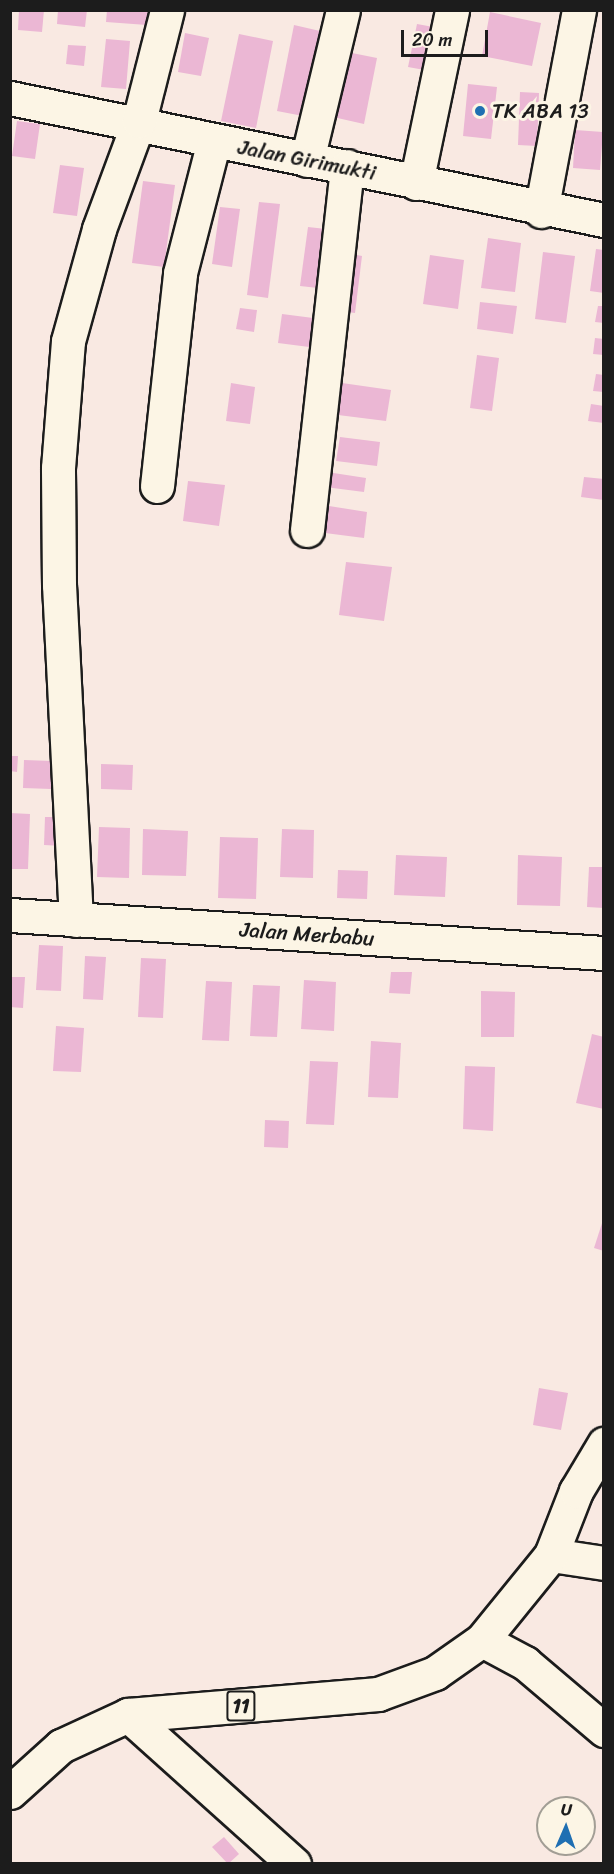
<!DOCTYPE html>
<style>
body{margin:0}
#map{position:relative;width:614px;height:1874px;overflow:hidden;background:#f9e9e2;font-family:Sriracha,sans-serif}
div>[style]{position:absolute}
.building>*{inset:0;background:#ebb7d4}
.roads{filter:drop-shadow(2px 0 #1c1c1c) drop-shadow(-2px 0 #1c1c1c) drop-shadow(0 2px #1c1c1c) drop-shadow(0 -2px #1c1c1c)}
.minor>*{height:33px;margin:-16.5px;padding:0 16.5px;transform-origin:16.5px;border-radius:16.5px;background:#fcf5e5}
.trunk>*{height:33px;margin:-16.5px;padding:0 16.5px;transform-origin:16.5px;border-radius:16.5px;background:#fcf5e5}
.dots>*{width:16px;height:16px;translate:-50% -50%;box-sizing:border-box;border:3px solid #fcf5e5;border-radius:50%}
span{translate:-50% -50%;white-space:nowrap;text-align:center;line-height:1.15;-webkit-text-stroke:6px #fcf5e5;paint-order:stroke}
.shield-label span{padding:2px 4px;background:#fcf5e5;border:2px solid;border-radius:4px;-webkit-text-stroke-width:0}
.shield-label{font-size:20px;color:#1c1c1c;font-weight:700}
.poi-label{font-size:21px;color:#1c1c1c}
.left{translate:0 -50%;text-align:left}
.street-label{font-size:21px;color:#1c1c1c}
.frame{position:absolute;inset:0;border:12px solid #1c1c1c;pointer-events:none}
.north{position:absolute;left:536px;top:1796px;width:60px;height:60px;box-sizing:border-box;background:#fcf5e5;border:2px solid #a29e95;border-radius:50%;rotate:2deg;font-size:16px;font-weight:700;line-height:24px;text-align:center;color:#1c1c1c}
.north::after{content:'';display:block;margin:auto;width:21px;height:27px;background:#1f6fb2;clip-path:polygon(50% 0,100% 100%,50% 72%,0 100%)}
.scale{position:absolute;left:401px;top:30px;width:87px;height:27px;box-sizing:border-box;border:3px solid #1c1c1c;border-top:0;padding-left:8px;font-size:18px;line-height:21px;white-space:nowrap;color:#1c1c1c;-webkit-text-stroke:4px #fcf5e5;paint-order:stroke}
</style>
<div id="map">
<div class="building">
<i style="clip-path:polygon(19px 10px,44px 10px,42px 32px,18px 30px)"></i>
<i style="clip-path:polygon(58px 10px,87px 10px,85px 27px,57px 24px)"></i>
<i style="clip-path:polygon(107px 10px,148px 10px,147px 25px,106px 22px)"></i>
<i style="clip-path:polygon(490px 12px,541px 23px,532px 66px,482px 56px)"></i>
<i style="clip-path:polygon(417px 24px,439px 28px,430px 71px,408px 67px)"></i>
<i style="clip-path:polygon(294px 25px,320px 31px,303px 116px,277px 111px)"></i>
<i style="clip-path:polygon(185px 33px,209px 38px,201px 76px,178px 72px)"></i>
<i style="clip-path:polygon(239px 34px,273px 41px,256px 128px,221px 121px)"></i>
<i style="clip-path:polygon(106px 39px,130px 41px,126px 89px,101px 87px)"></i>
<i style="clip-path:polygon(68px 45px,86px 46px,84px 66px,66px 64px)"></i>
<i style="clip-path:polygon(347px 52px,377px 58px,364px 124px,333px 117px)"></i>
<i style="clip-path:polygon(468px 84px,497px 87px,491px 139px,463px 136px)"></i>
<i style="clip-path:polygon(520px 92px,539px 93px,537px 146px,518px 145px)"></i>
<i style="clip-path:polygon(17px 121px,40px 124px,35px 159px,12px 156px)"></i>
<i style="clip-path:polygon(575px 130px,603px 132px,600px 170px,573px 168px)"></i>
<i style="clip-path:polygon(60px 165px,84px 168px,77px 216px,53px 213px)"></i>
<i style="clip-path:polygon(143px 181px,175px 185px,164px 267px,132px 263px)"></i>
<i style="clip-path:polygon(259px 202px,280px 204px,268px 298px,247px 295px)"></i>
<i style="clip-path:polygon(220px 207px,240px 209px,232px 267px,212px 264px)"></i>
<i style="clip-path:polygon(308px 227px,326px 229px,318px 288px,300px 286px)"></i>
<i style="clip-path:polygon(488px 238px,521px 243px,515px 292px,481px 288px)"></i>
<i style="clip-path:polygon(596px 249px,604px 250px,604px 293px,590px 291px)"></i>
<i style="clip-path:polygon(341px 252px,362px 256px,355px 313px,333px 310px)"></i>
<i style="clip-path:polygon(543px 252px,575px 256px,566px 323px,535px 319px)"></i>
<i style="clip-path:polygon(430px 255px,464px 260px,458px 309px,423px 304px)"></i>
<i style="clip-path:polygon(480px 302px,517px 306px,513px 334px,477px 329px)"></i>
<i style="clip-path:polygon(598px 306px,604px 306px,604px 323px,595px 322px)"></i>
<i style="clip-path:polygon(240px 308px,257px 310px,254px 332px,236px 329px)"></i>
<i style="clip-path:polygon(282px 314px,321px 319px,317px 348px,278px 343px)"></i>
<i style="clip-path:polygon(595px 338px,604px 339px,604px 355px,593px 354px)"></i>
<i style="clip-path:polygon(477px 355px,499px 358px,492px 411px,470px 408px)"></i>
<i style="clip-path:polygon(596px 374px,604px 375px,604px 392px,593px 391px)"></i>
<i style="clip-path:polygon(231px 383px,255px 387px,250px 424px,226px 421px)"></i>
<i style="clip-path:polygon(342px 383px,391px 390px,386px 421px,338px 415px)"></i>
<i style="clip-path:polygon(591px 404px,604px 406px,604px 423px,588px 421px)"></i>
<i style="clip-path:polygon(340px 437px,380px 442px,377px 466px,336px 461px)"></i>
<i style="clip-path:polygon(327px 472px,366px 478px,364px 492px,325px 487px)"></i>
<i style="clip-path:polygon(584px 477px,604px 479px,604px 500px,581px 497px)"></i>
<i style="clip-path:polygon(188px 481px,225px 485px,219px 526px,183px 521px)"></i>
<i style="clip-path:polygon(329px 506px,367px 512px,364px 538px,325px 533px)"></i>
<i style="clip-path:polygon(346px 562px,392px 567px,384px 621px,339px 615px)"></i>
<i style="clip-path:polygon(10px 756px,18px 756px,17px 772px,10px 771px)"></i>
<i style="clip-path:polygon(24px 760px,52px 761px,51px 789px,23px 788px)"></i>
<i style="clip-path:polygon(101px 764px,133px 765px,132px 790px,101px 789px)"></i>
<i style="clip-path:polygon(10px 813px,30px 814px,28px 869px,10px 869px)"></i>
<i style="clip-path:polygon(45px 817px,64px 817px,63px 846px,44px 845px)"></i>
<i style="clip-path:polygon(99px 827px,130px 828px,129px 878px,97px 877px)"></i>
<i style="clip-path:polygon(143px 829px,188px 831px,186px 876px,142px 875px)"></i>
<i style="clip-path:polygon(282px 829px,314px 830px,313px 878px,280px 877px)"></i>
<i style="clip-path:polygon(220px 837px,258px 838px,256px 899px,218px 898px)"></i>
<i style="clip-path:polygon(396px 855px,447px 857px,445px 897px,394px 895px)"></i>
<i style="clip-path:polygon(518px 855px,562px 857px,560px 906px,517px 905px)"></i>
<i style="clip-path:polygon(589px 867px,604px 867px,604px 908px,587px 907px)"></i>
<i style="clip-path:polygon(338px 870px,368px 871px,367px 899px,337px 898px)"></i>
<i style="clip-path:polygon(39px 945px,63px 946px,61px 991px,36px 990px)"></i>
<i style="clip-path:polygon(85px 956px,106px 957px,103px 1000px,83px 999px)"></i>
<i style="clip-path:polygon(141px 958px,166px 959px,163px 1018px,138px 1017px)"></i>
<i style="clip-path:polygon(391px 972px,412px 972px,410px 994px,389px 993px)"></i>
<i style="clip-path:polygon(10px 977px,25px 977px,23px 1008px,10px 1007px)"></i>
<i style="clip-path:polygon(304px 980px,336px 982px,334px 1031px,301px 1029px)"></i>
<i style="clip-path:polygon(206px 981px,232px 982px,229px 1041px,202px 1040px)"></i>
<i style="clip-path:polygon(253px 985px,280px 986px,277px 1037px,250px 1036px)"></i>
<i style="clip-path:polygon(481px 991px,515px 992px,514px 1037px,481px 1037px)"></i>
<i style="clip-path:polygon(56px 1026px,84px 1028px,81px 1072px,53px 1071px)"></i>
<i style="clip-path:polygon(592px 1034px,604px 1037px,604px 1109px,576px 1103px)"></i>
<i style="clip-path:polygon(371px 1041px,401px 1043px,398px 1098px,368px 1097px)"></i>
<i style="clip-path:polygon(310px 1061px,338px 1062px,334px 1125px,306px 1124px)"></i>
<i style="clip-path:polygon(465px 1066px,495px 1067px,493px 1131px,463px 1129px)"></i>
<i style="clip-path:polygon(265px 1120px,289px 1121px,288px 1148px,264px 1147px)"></i>
<i style="clip-path:polygon(604px 1217px,604px 1251px,594px 1248px)"></i>
<i style="clip-path:polygon(539px 1388px,568px 1393px,561px 1430px,533px 1425px)"></i>
<i style="clip-path:polygon(224px 1837px,239px 1854px,228px 1864px,212px 1847px)"></i>
</div>
<div class="roads">
<div class="minor">
<i style="left:10px;top:98px;width:606px;rotate:11.61deg"></i>
<i style="left:307px;top:160px;width:154px;rotate:-76.5deg"></i>
<i style="left:416px;top:183px;width:177px;rotate:-78.2deg"></i>
<i style="left:541px;top:211px;width:205px;rotate:-79.3deg"></i>
<i style="left:157px;top:486px;width:214px;rotate:-83.8deg"></i>
<i style="left:180px;top:273px;width:136px;rotate:-75.6deg"></i>
<i style="left:307px;top:530px;width:366px;rotate:-83.7deg"></i>
<i style="left:10px;top:915px;width:595px;rotate:3.66deg"></i>
<i style="left:76px;top:920px;width:335px;rotate:-92.9deg"></i>
<i style="left:59px;top:585px;width:117px;rotate:-90.5deg"></i>
<i style="left:58px;top:468px;width:127px;rotate:-85.5deg"></i>
<i style="left:68px;top:341px;width:116px;rotate:-74.5deg"></i>
<i style="left:99px;top:229px;width:115px;rotate:-69.7deg"></i>
<i style="left:139px;top:121px;width:114px;rotate:-75.8deg"></i>
<i style="left:551px;top:1555px;width:54px;rotate:8.6deg"></i>
<i style="left:482px;top:1640px;width:49px;rotate:28.1deg"></i>
<i style="left:525px;top:1663px;width:104px;rotate:40.3deg"></i>
<i style="left:128px;top:1715px;width:223px;rotate:41.9deg"></i>
</div>
<div class="trunk">
<i style="left:10px;top:1792px;width:69px;rotate:-42deg"></i>
<i style="left:61px;top:1746px;width:74px;rotate:-24.8deg"></i>
<i style="left:128px;top:1715px;width:251px;rotate:-4.8deg"></i>
<i style="left:378px;top:1694px;width:61px;rotate:-20.2deg"></i>
<i style="left:435px;top:1673px;width:57px;rotate:-35.1deg"></i>
<i style="left:482px;top:1640px;width:109px;rotate:-50.9deg"></i>
<i style="left:551px;top:1555px;width:69px;rotate:-68.7deg"></i>
<i style="left:576px;top:1491px;width:55px;rotate:-59.2deg"></i>
</div>
</div>
<div class="dots">
<i style="left:480px;top:111px;background:#1f6fb2"></i>
</div>
<div class="shield-label">
<span style="left:241px;top:1706px">11</span>
</div>
<div class="poi-label">
<span class="left" style="left:492px;top:111px">TK ABA 13</span>
</div>
<div class="street-label">
<span style="left:307px;top:160px;rotate:11deg">Jalan Girimukti</span>
<span style="left:307px;top:934px;rotate:4deg">Jalan Merbabu</span>
</div>
<div class="frame"></div>
<div class="north">U</div>
<div class="scale">20 m</div>
</div>
